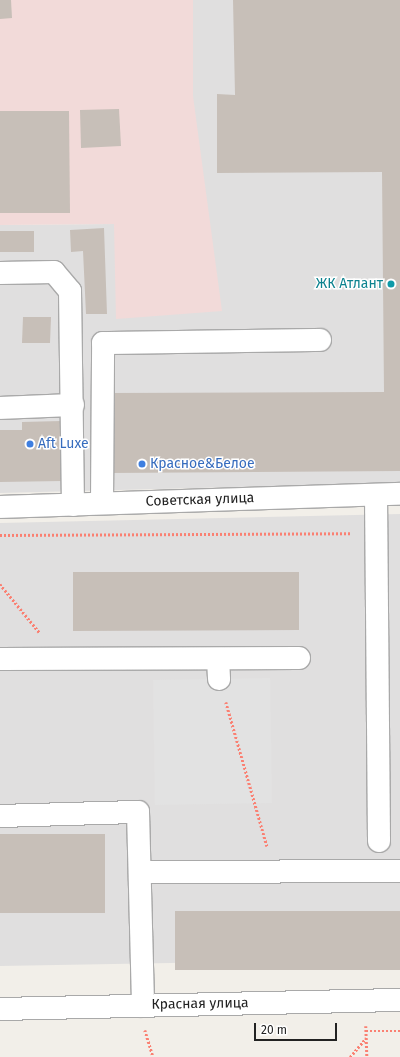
<!DOCTYPE html>
<meta charset="utf-8">
<style>
body{margin:0}
#map{position:relative;width:400px;height:1057px;overflow:hidden;background:#f2efe9;font-family:"Fira Sans",sans-serif}
div>[style]{position:absolute}
.residential>*{inset:0;background:#e0dfdf}
.commercial>*{inset:0;background:#f2dad9}
.parking>*{inset:0;background:#e2e2e2}
.building>*{inset:0;background:#c7bfb8}
.path>*{height:2.5px;margin-top:-1.25px;transform-origin:0;background:repeating-linear-gradient(90deg,#fa8072 0 2px,transparent 0 4px)}
.roads{filter:drop-shadow(1px 0 #a9a9a9) drop-shadow(-1px 0 #a9a9a9) drop-shadow(0 1px #a9a9a9) drop-shadow(0 -1px #a9a9a9)}
.minor>*{height:22px;margin:-11px;padding:0 11px;transform-origin:11px;border-radius:11px;background:#fff}
.dots>*{width:11px;height:11px;translate:-50% -50%;box-sizing:border-box;border:2px solid #fff;border-radius:50%}
span{translate:-50% -50%;white-space:nowrap;text-align:center;line-height:1.15;-webkit-text-stroke:3px #fff;paint-order:stroke}
.culture-label{font-size:14px;color:#0d838f}
.right{translate:-100% -50%;text-align:right}
.shop-label{font-size:14px;color:#366cbe}
.left{translate:0 -50%;text-align:left}
.street-label{font-size:14px;color:#222}
.scale{position:absolute;left:254px;top:1023px;width:83px;height:18px;box-sizing:border-box;border:2px solid #222;border-top:0;padding-left:5px;font-size:12px;line-height:14px;white-space:nowrap;color:#222;-webkit-text-stroke:3px #fff;paint-order:stroke}
</style>
<div id="map">
<div class="residential">
<i style="clip-path:polygon(193px 0,400px 0,400px 483px,0 493px,0 225px,114px 224px,193px 96px)"></i>
<i style="clip-path:polygon(400px 514px,400px 959px,0 966px,0 523px)"></i>
</div>
<div class="commercial">
<i style="clip-path:polygon(0 0,193px 0,193px 96px,222px 311px,116px 319px,114px 224px,0 225px)"></i>
</div>
<div class="parking">
<i style="clip-path:polygon(270px 678px,272px 803px,155px 805px,153px 680px)"></i>
</div>
<div class="building">
<i style="clip-path:polygon(0 0,11px 0,12px 18px,0 19px)"></i>
<i style="clip-path:polygon(233px 0,400px 0,400px 471px,110px 473px,109px 393px,384px 392px,382px 172px,217px 173px,217px 94px,235px 95px)"></i>
<i style="clip-path:polygon(119px 109px,121px 146px,81px 148px,80px 110px)"></i>
<i style="clip-path:polygon(0 111px,69px 111px,70px 213px,0 213px)"></i>
<i style="clip-path:polygon(104px 228px,107px 314px,86px 314px,83px 251px,71px 252px,70px 230px)"></i>
<i style="clip-path:polygon(0 231px,34px 231px,34px 252px,0 252px)"></i>
<i style="clip-path:polygon(23px 317px,51px 317px,50px 343px,22px 343px)"></i>
<i style="clip-path:polygon(61px 421px,62px 481px,0 482px,0 430px,22px 430px,22px 422px)"></i>
<i style="clip-path:polygon(73px 572px,299px 572px,299px 630px,73px 631px)"></i>
<i style="clip-path:polygon(0 834px,105px 834px,105px 913px,0 913px)"></i>
<i style="clip-path:polygon(175px 911px,400px 911px,400px 970px,175px 970px)"></i>
</div>
<div class="path">
<i style="left:0;top:535px;width:351px;rotate:-0.3deg"></i>
<i style="left:0;top:584px;width:63px;rotate:50.8deg"></i>
<i style="left:226px;top:702px;width:150px;rotate:74.1deg"></i>
<i style="left:366px;top:1026px;width:31px;rotate:88deg"></i>
<i style="left:145px;top:1030px;width:28px;rotate:73deg"></i>
<i style="left:366px;top:1031px;width:34px"></i>
<i style="left:350px;top:1057px;width:25px;rotate:-50deg"></i>
</div>
<div class="roads">
<div class="minor">
<i style="left:0;top:273px;width:54px;rotate:-1.1deg"></i>
<i style="left:54px;top:272px;width:25px;rotate:50deg"></i>
<i style="left:70px;top:291px;width:214px;rotate:89.2deg"></i>
<i style="left:0;top:408px;width:73px;rotate:-2.4deg"></i>
<i style="left:376px;top:495px;width:346px;rotate:89.5deg"></i>
<i style="left:102px;top:503px;width:160px;rotate:-89.6deg"></i>
<i style="left:103px;top:343px;width:217px;rotate:-0.8deg"></i>
<i style="left:0;top:507px;width:400px;rotate:-1.9deg"></i>
<i style="left:0;top:659px;width:299px;rotate:-0.2deg"></i>
<i style="left:218px;top:659px;width:20px;rotate:87deg"></i>
<i style="left:0;top:816px;width:138px;rotate:-1.7deg"></i>
<i style="left:138px;top:812px;width:194px;rotate:88.5deg"></i>
<i style="left:140px;top:872px;width:260px;rotate:-0.2deg"></i>
<i style="left:0;top:1009px;width:400px;rotate:-1.3deg"></i>
</div>
</div>
<div class="dots">
<i style="left:391px;top:284px;background:#0f9aa8"></i>
<i style="left:30px;top:444px;background:#3f7fe0"></i>
<i style="left:142px;top:464px;background:#3f7fe0"></i>
</div>
<div class="culture-label">
<span class="right" style="left:383px;top:284px">ЖК Атлант</span>
</div>
<div class="shop-label">
<span class="left" style="left:38px;top:444px">Aft Luxe</span>
<span class="left" style="left:150px;top:464px">Красное&amp;Белое</span>
</div>
<div class="street-label">
<span style="left:200px;top:500px;rotate:-2deg">Советская улица</span>
<span style="left:200px;top:1004px;rotate:-1deg">Красная улица</span>
</div>
<div class="scale">20 m</div>
</div>
